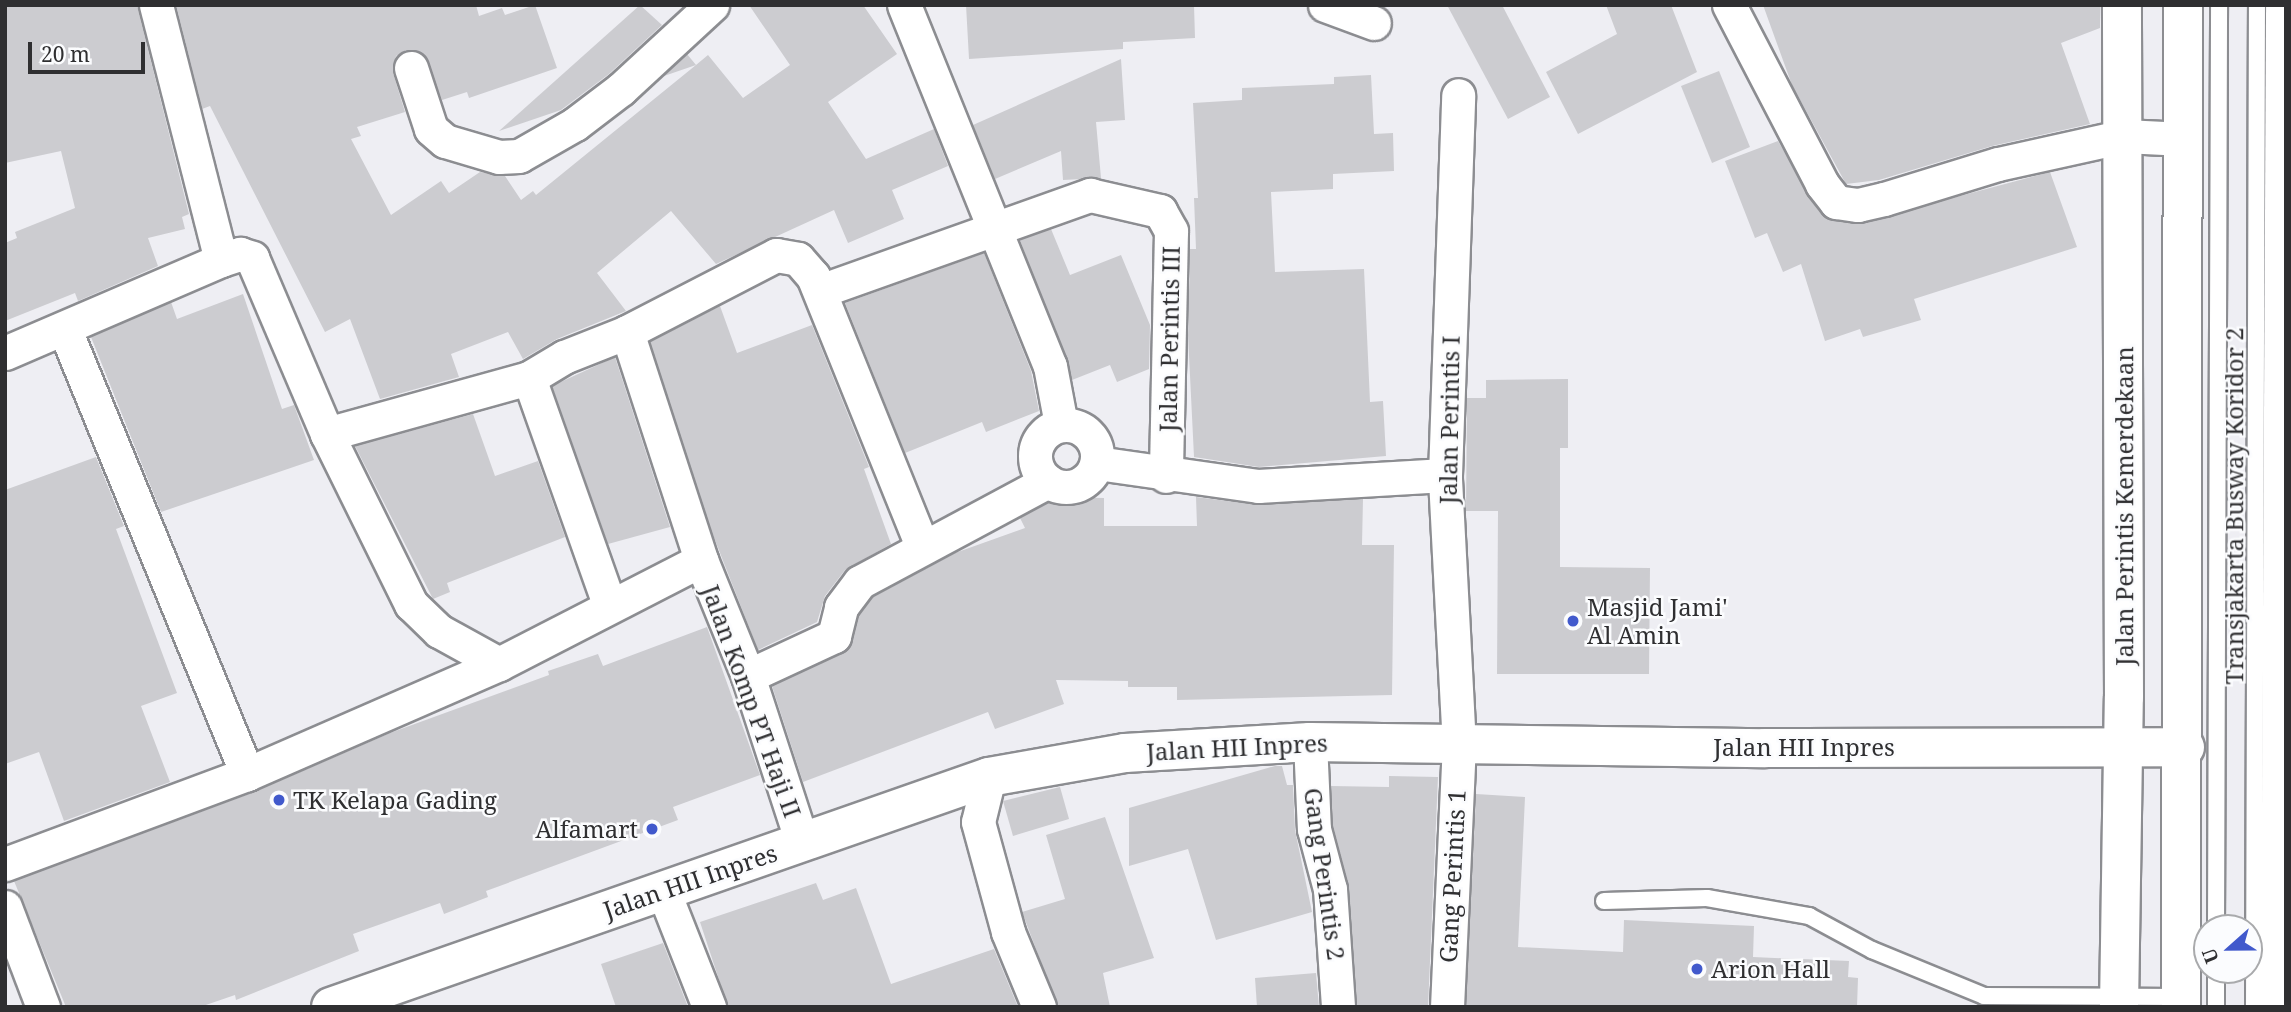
<!DOCTYPE html>
<style>
body{margin:0}
#map{position:relative;width:2291px;height:1012px;overflow:hidden;background:#eeeef3;font-family:"Noto Serif",serif}
div>[style]{position:absolute}
.building>*{inset:0;background:#ccccd0}
.roads{filter:drop-shadow(2px 0 #8c8d91) drop-shadow(-2px 0 #8c8d91) drop-shadow(0 2px #8c8d91) drop-shadow(0 -2px #8c8d91)}
.lane>*{height:16px;margin:-8px;padding:0 8px;transform-origin:8px;border-radius:8px;background:#fff}
.street>*{height:33px;margin:-16.5px;padding:0 16.5px;transform-origin:16.5px;border-radius:16.5px;background:#fff}
.street>.ring{margin:-16.5px;padding:0;box-sizing:content-box;background:none;border:33px solid #fff;border-radius:50%}
.secondary>*{height:38px;margin:-19px;padding:0 19px;transform-origin:19px;border-radius:19px;background:#fff}
.highway>*{height:38px;margin:-19px;padding:0 19px;transform-origin:19px;border-radius:19px;background:#fff}
.dots>*{width:19px;height:19px;translate:-50% -50%;box-sizing:border-box;border:4px solid #fbfcfe;border-radius:50%}
span{translate:-50% -50%;white-space:nowrap;text-align:center;line-height:1.15;-webkit-text-stroke:5px #fbfcfe;paint-order:stroke}
.street-label{font-size:24px;color:#2f2f31}
.poi-label{font-size:24px;color:#2f2f31}
.left{translate:0 -50%;text-align:left}
.right{translate:-100% -50%;text-align:right}
.frame{position:absolute;inset:0;border:7px solid #2f2f31;pointer-events:none}
.north{position:absolute;left:2193px;top:914px;width:70px;height:70px;box-sizing:border-box;background:#fbfcfe;border:2px solid #a9aaac;border-radius:50%;rotate:249deg;font-size:19px;font-weight:700;line-height:28px;text-align:center;color:#2f2f31}
.north::after{content:'';display:block;margin:auto;width:24px;height:32px;background:#4159cc;clip-path:polygon(50% 0,100% 100%,50% 72%,0 100%)}
.scale{position:absolute;left:28px;top:42px;width:117px;height:32px;box-sizing:border-box;border:4px solid #2f2f31;border-top:0;padding-left:9px;font-size:21px;line-height:24px;white-space:nowrap;color:#2f2f31;-webkit-text-stroke:5px #fbfcfe;paint-order:stroke}
</style>
<div id="map">
<div class="building">
<i style="clip-path:polygon(5px 5px,137px 5px,189px 214px,182px 217px,185px 229px,148px 238px,158px 266px,78px 301px,75px 293px,5px 321px,5px 243px,17px 238px,15px 232px,75px 208px,61px 151px,5px 163px)"></i>
<i style="clip-path:polygon(176px 5px,476px 5px,479px 16px,502px 8px,505px 15px,535px 5px,557px 68px,469px 98px,467px 92px,442px 100px,424px 54px,406px 50px,396px 56px,393px 73px,405px 112px,357px 127px,361px 136px,351px 139px,391px 215px,441px 181px,449px 193px,480px 172px,505px 176px,521px 200px,533px 191px,536px 195px,696px 65px,664px 76px,687px 54px,696px 65px,708px 55px,743px 98px,790px 65px,749px 5px,863px 5px,897px 54px,828px 102px,866px 159px,934px 129px,948px 166px,892px 190px,904px 219px,848px 243px,834px 210px,716px 264px,671px 211px,597px 273px,626px 311px,557px 339px,523px 359px,508px 332px,451px 354px,459px 377px,380px 399px,350px 319px,325px 332px,210px 106px,202px 109px)"></i>
<i style="clip-path:polygon(640px 5px,662px 25px,609px 74px,561px 110px,499px 131px)"></i>
<i style="clip-path:polygon(966px 5px,1194px 5px,1195px 38px,1123px 42px,1123px 49px,969px 59px)"></i>
<i style="clip-path:polygon(1447px 5px,1502px 5px,1550px 97px,1508px 119px)"></i>
<i style="clip-path:polygon(1606px 5px,1671px 5px,1697px 72px,1578px 134px,1546px 72px,1617px 34px)"></i>
<i style="clip-path:polygon(1763px 5px,2100px 5px,2100px 28px,2061px 43px,2090px 124px,1992px 146px,1879px 180px,1846px 184px,1792px 85px)"></i>
<i style="clip-path:polygon(1121px 59px,1125px 120px,1096px 122px,1101px 178px,1063px 180px,1061px 151px,995px 179px,973px 125px)"></i>
<i style="clip-path:polygon(1719px 71px,1750px 147px,1712px 163px,1681px 86px)"></i>
<i style="clip-path:polygon(1371px 75px,1374px 134px,1393px 133px,1394px 171px,1333px 174px,1333px 189px,1271px 192px,1275px 272px,1364px 269px,1370px 402px,1383px 401px,1386px 456px,1259px 467px,1194px 457px,1188px 335px,1190px 249px,1196px 249px,1194px 198px,1198px 198px,1193px 103px,1242px 100px,1242px 88px,1334px 84px,1334px 77px)"></i>
<i style="clip-path:polygon(1778px 141px,1821px 214px,1855px 224px,2050px 172px,2077px 247px,1914px 299px,1921px 320px,1863px 337px,1860px 329px,1825px 341px,1801px 264px,1783px 272px,1767px 233px,1755px 238px,1725px 161px)"></i>
<i style="clip-path:polygon(1051px 229px,1070px 275px,1121px 255px,1150px 325px,1149px 369px,1117px 382px,1110px 365px,1072px 380px,1020px 240px)"></i>
<i style="clip-path:polygon(984px 253px,1031px 371px,1039px 411px,986px 432px,982px 422px,905px 453px,845px 303px)"></i>
<i style="clip-path:polygon(243px 294px,282px 409px,294px 405px,314px 460px,161px 512px,91px 337px,171px 302px,177px 319px)"></i>
<i style="clip-path:polygon(720px 306px,737px 353px,812px 325px,869px 467px,864px 469px,891px 544px,845px 570px,825px 596px,817px 622px,758px 650px,711px 530px,650px 342px)"></i>
<i style="clip-path:polygon(615px 357px,670px 527px,608px 544px,552px 386px)"></i>
<i style="clip-path:polygon(1568px 379px,1568px 448px,1560px 448px,1560px 567px,1650px 568px,1649px 674px,1497px 674px,1498px 511px,1466px 511px,1467px 398px,1486px 398px,1486px 380px)"></i>
<i style="clip-path:polygon(473px 414px,495px 476px,538px 461px,565px 537px,447px 583px,450px 592px,433px 599px,355px 446px)"></i>
<i style="clip-path:polygon(96px 457px,124px 526px,116px 529px,177px 693px,141px 706px,170px 782px,64px 821px,39px 752px,5px 764px,5px 490px)"></i>
<i style="clip-path:polygon(1058px 497px,1104px 498px,1104px 526px,1197px 526px,1196px 497px,1259px 505px,1363px 499px,1362px 545px,1394px 545px,1392px 695px,1177px 700px,1177px 687px,1128px 687px,1128px 681px,1056px 680px,1064px 704px,995px 729px,988px 712px,803px 782px,772px 686px,848px 649px,859px 615px,873px 597px,955px 553px,1025px 528px,1020px 518px)"></i>
<i style="clip-path:polygon(707px 627px,760px 775px,673px 807px,678px 820px,486px 891px,488px 897px,444px 914px,440px 903px,353px 934px,359px 951px,236px 1000px,235px 995px,200px 1007px,66px 1007px,14px 881px,254px 792px,390px 733px,549px 675px,548px 671px,598px 654px,603px 666px)"></i>
<i style="clip-path:polygon(1275px 766px,1282px 766px,1287px 785px,1293px 785px,1295px 830px,1312px 912px,1216px 940px,1188px 849px,1129px 866px,1129px 808px)"></i>
<i style="clip-path:polygon(1389px 776px,1438px 777px,1428px 1007px,1357px 1007px,1349px 887px,1333px 826px,1331px 786px,1389px 787px)"></i>
<i style="clip-path:polygon(1060px 787px,1069px 819px,1013px 836px,1003px 801px)"></i>
<i style="clip-path:polygon(1476px 794px,1525px 797px,1518px 947px,1623px 952px,1624px 920px,1754px 926px,1753px 957px,1849px 961px,1848px 977px,1858px 978px,1857px 1007px,1466px 1007px)"></i>
<i style="clip-path:polygon(1105px 817px,1154px 958px,1103px 973px,1110px 1007px,1058px 1007px,1022px 912px,1065px 899px,1046px 835px)"></i>
<i style="clip-path:polygon(816px 883px,823px 900px,856px 888px,891px 984px,994px 949px,1018px 1007px,728px 1007px,700px 922px)"></i>
<i style="clip-path:polygon(663px 943px,688px 1007px,616px 1007px,601px 964px)"></i>
<i style="clip-path:polygon(1316px 973px,1319px 1007px,1257px 1007px,1255px 978px)"></i>
</div>
<div class="roads">
<div class="lane">
<i style="left:1604px;top:901px;width:103px;rotate:-1.7deg"></i>
<i style="left:1707px;top:898px;width:104px;rotate:10deg"></i>
<i style="left:1809px;top:916px;width:72px;rotate:28.4deg"></i>
<i style="left:1872px;top:950px;width:121px;rotate:22.3deg"></i>
<i style="left:1984px;top:996px;width:197px;rotate:0.3deg"></i>
<i style="left:2216px;top:928px;width:923px;rotate:-89.81deg"></i>
<i style="left:2216px;top:1007px;width:37px;rotate:-90deg"></i>
<i style="left:2254px;top:1007px;width:1002px;rotate:-89.83deg"></i>
</div>
<div class="street">
<i style="left:156px;top:5px;width:263px;rotate:75.7deg"></i>
<i style="left:904px;top:5px;width:389px;rotate:68deg"></i>
<i style="left:1050px;top:366px;width:59px;rotate:79.3deg"></i>
<i style="left:1325px;top:5px;width:52px;rotate:20.2deg"></i>
<i style="left:1729px;top:5px;width:202px;rotate:62.5deg"></i>
<i style="left:1822px;top:184px;width:23px;rotate:52deg"></i>
<i style="left:1836px;top:202px;width:22px;rotate:8deg"></i>
<i style="left:1858px;top:205px;width:27px;rotate:-13deg"></i>
<i style="left:1884px;top:199px;width:119px;rotate:-17.1deg"></i>
<i style="left:1998px;top:164px;width:129px;rotate:-12.5deg"></i>
<i style="left:2124px;top:136px;width:60px;rotate:2.9deg"></i>
<i style="left:411px;top:68px;width:64px;rotate:71.8deg"></i>
<i style="left:431px;top:129px;width:18px;rotate:41deg"></i>
<i style="left:445px;top:141px;width:56px;rotate:16.5deg"></i>
<i style="left:499px;top:157px;width:20px;rotate:-3deg"></i>
<i style="left:519px;top:156px;width:64px;rotate:-29.7deg"></i>
<i style="left:575px;top:124px;width:58px;rotate:-37.3deg"></i>
<i style="left:621px;top:89px;width:124px;rotate:-42.7deg"></i>
<i style="left:820px;top:291px;width:287px;rotate:-19.6deg"></i>
<i style="left:1090px;top:195px;width:72px;rotate:12.9deg"></i>
<i style="left:1160px;top:211px;width:23px;rotate:61deg"></i>
<i style="left:1171px;top:231px;width:245px;rotate:91.2deg"></i>
<i style="left:65px;top:330px;width:480px;rotate:67.7deg"></i>
<i style="left:627px;top:332px;width:240px;rotate:72deg"></i>
<i style="left:701px;top:560px;width:125px;rotate:67.9deg"></i>
<i style="left:748px;top:676px;width:175px;rotate:72deg"></i>
<i style="left:5px;top:353px;width:235px;rotate:-23.3deg"></i>
<i style="left:221px;top:260px;width:20px;rotate:-18deg"></i>
<i style="left:240px;top:254px;width:13px;rotate:18deg"></i>
<i style="left:252px;top:258px;width:191px;rotate:66.9deg"></i>
<i style="left:327px;top:434px;width:190px;rotate:63.7deg"></i>
<i style="left:411px;top:604px;width:39px;rotate:44deg"></i>
<i style="left:439px;top:631px;width:68px;rotate:28.8deg"></i>
<i style="left:529px;top:378px;width:240px;rotate:70.5deg"></i>
<i class="ring" style="left:1035px;top:425px;width:29px;height:29px"></i>
<i style="left:327px;top:434px;width:210px;rotate:-15.5deg"></i>
<i style="left:529px;top:378px;width:41px;rotate:-31deg"></i>
<i style="left:564px;top:357px;width:68px;rotate:-21.6deg"></i>
<i style="left:627px;top:332px;width:168px;rotate:-27.3deg"></i>
<i style="left:776px;top:255px;width:22px;rotate:10deg"></i>
<i style="left:798px;top:259px;width:23px;rotate:49deg"></i>
<i style="left:813px;top:276px;width:291px;rotate:68deg"></i>
<i style="left:1097px;top:463px;width:163px;rotate:8.1deg"></i>
<i style="left:1258px;top:486px;width:187px;rotate:-3.4deg"></i>
<i style="left:748px;top:676px;width:95px;rotate:-24.9deg"></i>
<i style="left:834px;top:636px;width:30px;rotate:-76deg"></i>
<i style="left:841px;top:607px;width:31px;rotate:-53deg"></i>
<i style="left:860px;top:582px;width:213px;rotate:-28.2deg"></i>
<i style="left:1310px;top:742px;width:87px;rotate:87.4deg"></i>
<i style="left:1314px;top:829px;width:62px;rotate:75.1deg"></i>
<i style="left:1330px;top:889px;width:118px;rotate:86.1deg"></i>
<i style="left:989px;top:777px;width:46px;rotate:103.7deg"></i>
<i style="left:978px;top:822px;width:114px;rotate:74.7deg"></i>
<i style="left:1008px;top:932px;width:81px;rotate:67.5deg"></i>
<i style="left:5px;top:864px;width:258px;rotate:-20.4deg"></i>
<i style="left:247px;top:774px;width:275px;rotate:-23.6deg"></i>
<i style="left:499px;top:664px;width:227px;rotate:-27.2deg"></i>
<i style="left:663px;top:890px;width:126px;rotate:68.5deg"></i>
<i style="left:5px;top:907px;width:107px;rotate:69.2deg"></i>
<i style="left:1447px;top:1007px;width:261px;rotate:-87.4deg"></i>
<i style="left:1459px;top:746px;width:271px;rotate:-93deg"></i>
<i style="left:1445px;top:475px;width:380px;rotate:-88deg"></i>
</div>
<div class="secondary">
<i style="left:331px;top:1007px;width:697px;rotate:-19.27deg"></i>
<i style="left:989px;top:777px;width:138px;rotate:-10deg"></i>
<i style="left:1125px;top:753px;width:185px;rotate:-3.4deg"></i>
<i style="left:1310px;top:742px;width:455px;rotate:0.8deg"></i>
<i style="left:1765px;top:748px;width:420px;rotate:-0.1deg"></i>
<i style="left:2119px;top:1007px;width:310px;rotate:-89.1deg"></i>
<i style="left:2124px;top:697px;width:692px;rotate:-90.17deg"></i>
</div>
<div class="highway">
<i style="left:2181px;top:1007px;width:1002px;rotate:-89.89deg"></i>
<i style="left:2280px;top:1007px;width:1002px;rotate:-89.71deg"></i>
</div>
</div>
<div class="dots">
<i style="left:1573px;top:621px;background:#4159cc"></i>
<i style="left:279px;top:800px;background:#4159cc"></i>
<i style="left:652px;top:829px;background:#4159cc"></i>
<i style="left:1697px;top:969px;background:#4159cc"></i>
</div>
<div class="street-label">
<span style="left:1169px;top:339px;rotate:-89deg">Jalan Perintis III</span>
<span style="left:1449px;top:420px;rotate:-89deg">Jalan Perintis I</span>
<span style="left:2124px;top:506px;rotate:-90deg">Jalan Perintis Kemerdekaan</span>
<span style="left:2234px;top:506px;rotate:-90deg">Transjakarta Busway Koridor 2</span>
<span style="left:752px;top:701px;rotate:70deg">Jalan Komp PT Haji II</span>
<span style="left:1237px;top:747px;rotate:-3deg">Jalan HII Inpres</span>
<span style="left:1804px;top:747px">Jalan HII Inpres</span>
<span style="left:1325px;top:874px;rotate:82deg">Gang Perintis 2</span>
<span style="left:1452px;top:876px;rotate:-87deg">Gang Perintis 1</span>
<span style="left:690px;top:881px;rotate:-19deg">Jalan HII Inpres</span>
</div>
<div class="poi-label">
<span class="left" style="left:1587px;top:621px">Masjid Jami'<br>Al Amin</span>
<span class="left" style="left:293px;top:800px">TK Kelapa Gading</span>
<span class="right" style="left:638px;top:829px">Alfamart</span>
<span class="left" style="left:1711px;top:969px">Arion Hall</span>
</div>
<div class="frame"></div>
<div class="north">U</div>
<div class="scale">20 m</div>
</div>
